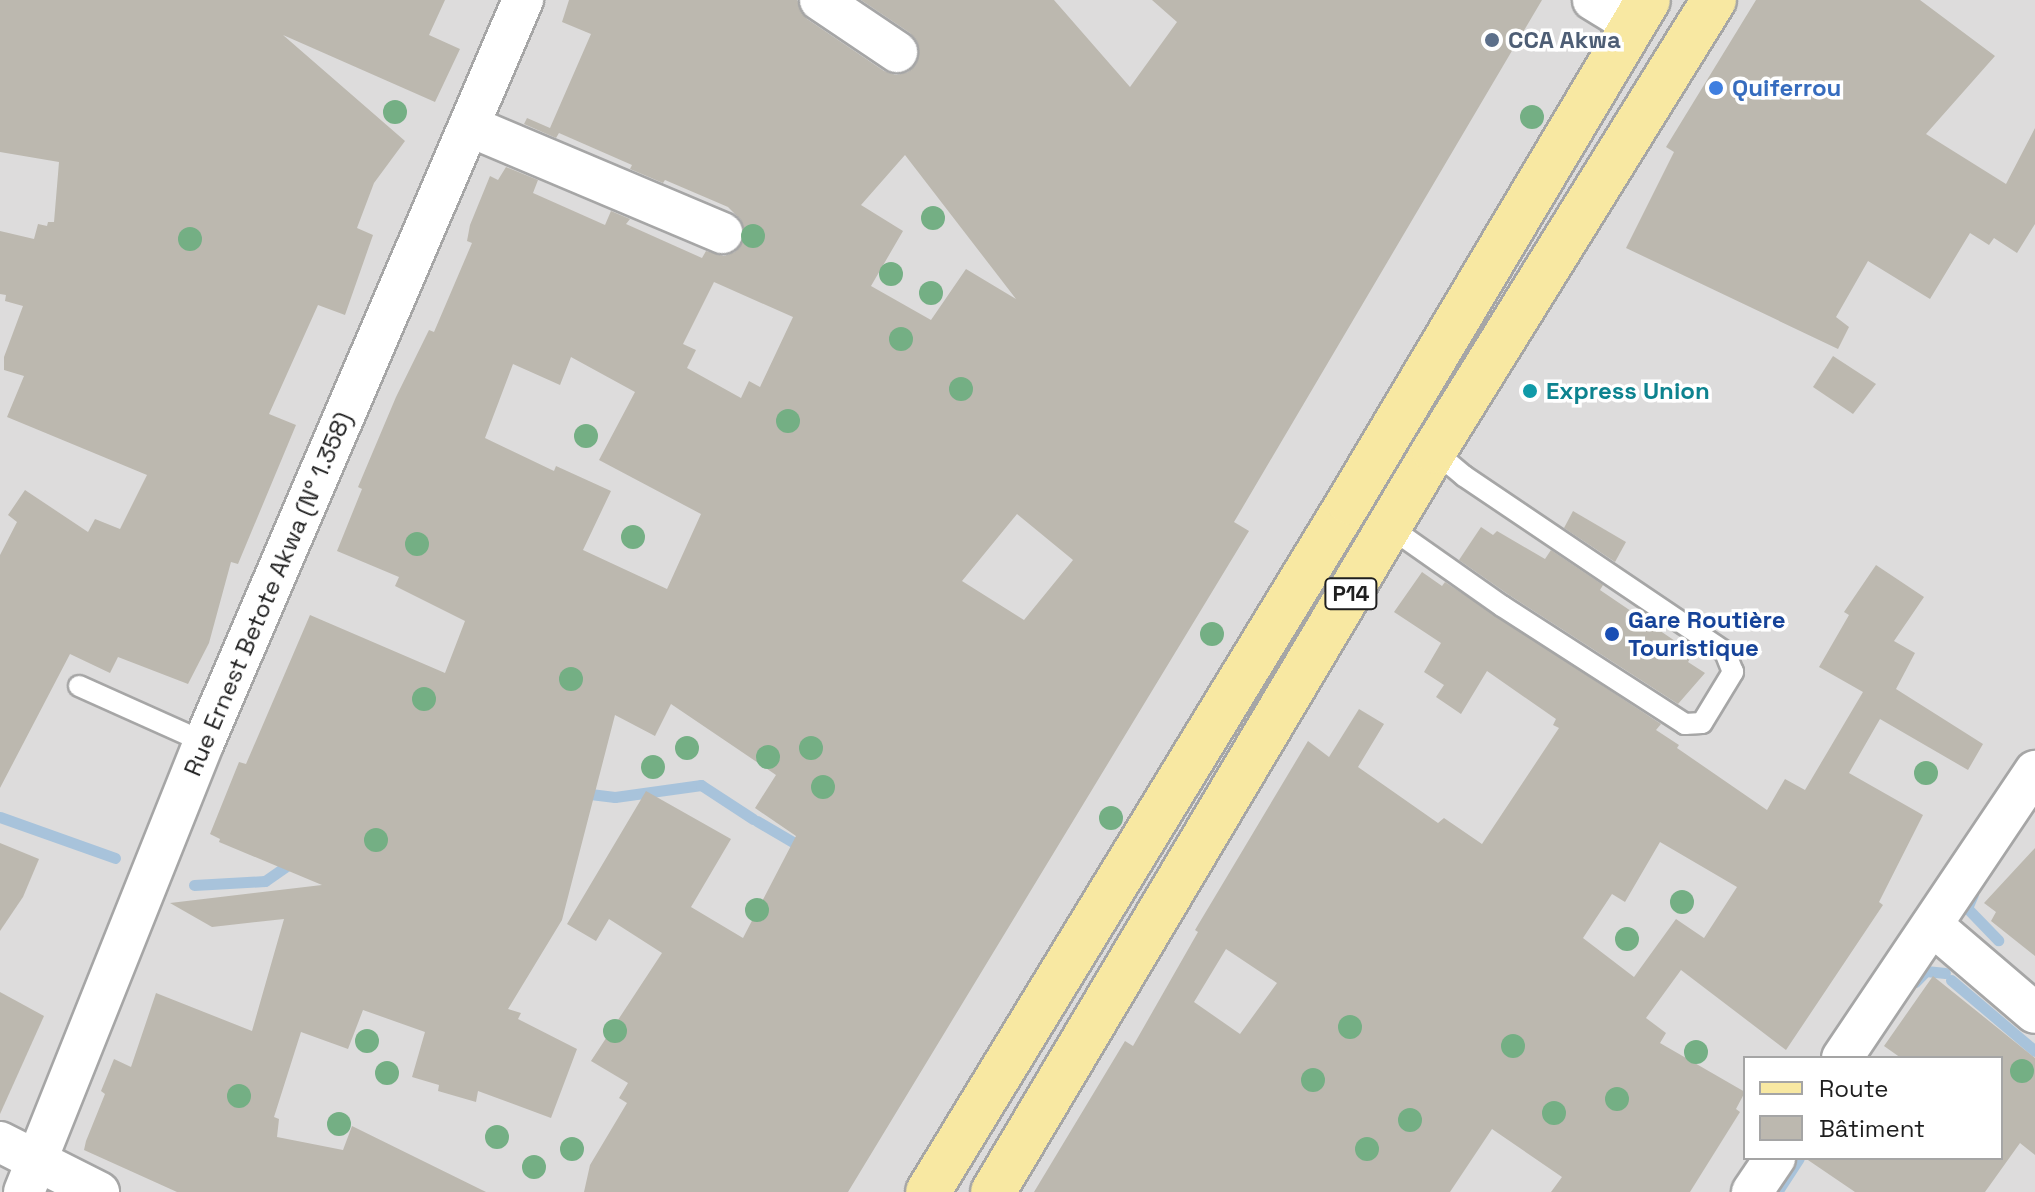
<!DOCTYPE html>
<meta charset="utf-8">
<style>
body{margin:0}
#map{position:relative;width:2035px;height:1192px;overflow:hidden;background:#efefe6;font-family:"Space Grotesk",sans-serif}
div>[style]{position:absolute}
.residential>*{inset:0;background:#dddcdc}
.stream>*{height:11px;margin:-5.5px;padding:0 5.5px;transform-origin:5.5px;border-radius:5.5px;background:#a8c3db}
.building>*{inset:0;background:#bcb8af}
.roads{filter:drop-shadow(2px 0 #a6a6a6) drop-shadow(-2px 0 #a6a6a6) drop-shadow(0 2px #a6a6a6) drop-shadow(0 -2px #a6a6a6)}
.lane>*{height:20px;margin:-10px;padding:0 10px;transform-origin:10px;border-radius:10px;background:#fff}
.street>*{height:40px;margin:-20px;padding:0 20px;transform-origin:20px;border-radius:20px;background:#fff}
.primary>*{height:44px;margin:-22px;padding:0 22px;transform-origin:22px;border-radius:22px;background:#f8e8a2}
.trees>*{width:24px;height:24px;margin:-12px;border-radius:50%;background:#74af84}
.dots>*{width:22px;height:22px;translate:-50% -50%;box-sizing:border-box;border:4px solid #fff;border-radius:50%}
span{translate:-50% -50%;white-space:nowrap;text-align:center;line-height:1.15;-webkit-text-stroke:7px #fff;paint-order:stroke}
.shield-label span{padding:2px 6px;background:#fff;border:2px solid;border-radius:6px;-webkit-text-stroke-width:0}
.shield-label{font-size:22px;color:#1f1f1f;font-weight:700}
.service-label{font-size:24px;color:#4e5e75;font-weight:700}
.left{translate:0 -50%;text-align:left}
.shop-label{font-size:24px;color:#366cbe;font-weight:700}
.culture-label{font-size:24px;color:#0d838f;font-weight:700}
.street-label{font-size:24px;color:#1f1f1f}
.transit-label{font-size:24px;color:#164399;font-weight:700}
.legend{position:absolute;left:1743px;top:1056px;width:260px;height:104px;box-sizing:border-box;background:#fff;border:2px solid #a5a5a5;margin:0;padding:10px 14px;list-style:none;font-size:24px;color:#1f1f1f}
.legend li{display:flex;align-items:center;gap:16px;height:40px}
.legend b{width:40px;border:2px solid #a5a5a5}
</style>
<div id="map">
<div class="residential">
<i style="clip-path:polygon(evenodd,0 0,2035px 0,2035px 1192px,0 1192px,0 0,1745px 1058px,2001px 1058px,2001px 1158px,1745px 1158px,1745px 1058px)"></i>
</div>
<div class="stream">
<i style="left:582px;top:793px;width:33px;rotate:7deg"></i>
<i style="left:615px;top:797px;width:87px;rotate:-7.9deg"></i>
<i style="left:701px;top:785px;width:62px;rotate:33.2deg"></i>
<i style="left:0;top:817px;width:122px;rotate:19.6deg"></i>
<i style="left:757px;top:821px;width:42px;rotate:30.3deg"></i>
<i style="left:194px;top:885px;width:71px;rotate:-3.2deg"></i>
<i style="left:265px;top:881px;width:35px;rotate:-35deg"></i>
<i style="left:1973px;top:894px;width:15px;rotate:113deg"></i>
<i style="left:1967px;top:908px;width:45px;rotate:45.9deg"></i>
<i style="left:1951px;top:980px;width:110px;rotate:40.2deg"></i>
<i style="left:1915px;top:982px;width:16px;rotate:-45deg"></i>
<i style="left:1926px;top:971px;width:19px;rotate:6deg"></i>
<i style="left:1777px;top:1192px;width:40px;rotate:-57.1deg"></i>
</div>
<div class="building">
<i style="clip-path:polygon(0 0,445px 0,429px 35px,460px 49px,435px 102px,283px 35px,405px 141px,374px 183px,357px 228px,373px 235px,345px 315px,318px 305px,269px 414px,296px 425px,238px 564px,231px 562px,209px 643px,188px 684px,118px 657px,110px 673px,70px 654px,0 788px,0 555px,17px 522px,8px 515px,25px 490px,88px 532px,95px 519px,120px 529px,147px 475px,7px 417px,24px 376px,4px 370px,4px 357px,23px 306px,5px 301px,6px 295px,0 294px,0 231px,34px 239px,38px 224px,47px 226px,48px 222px,54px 222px,59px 162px,0 152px)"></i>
<i style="clip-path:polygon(evenodd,569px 0,797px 0,807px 19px,884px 71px,896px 75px,908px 72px,916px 64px,918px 43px,910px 33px,861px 0,1054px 0,1130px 87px,1177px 22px,1152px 0,1542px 0,1234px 522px,1249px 531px,848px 1192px,584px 1192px,590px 1165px,627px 1103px,619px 1098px,628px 1083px,591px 1061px,662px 953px,609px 919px,596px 941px,567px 924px,646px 791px,731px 839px,691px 907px,743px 938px,796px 836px,755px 808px,776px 775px,671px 704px,655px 736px,615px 715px,562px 920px,508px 1009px,521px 1013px,518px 1019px,577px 1049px,551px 1118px,478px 1091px,476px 1102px,438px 1091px,439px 1085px,412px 1077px,425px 1032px,363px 1010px,348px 1049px,301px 1032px,274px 1117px,279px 1119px,277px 1137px,343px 1150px,352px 1126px,486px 1192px,177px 1192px,84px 1150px,86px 1141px,105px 1094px,101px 1091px,114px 1059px,131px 1067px,156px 993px,252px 1031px,284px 919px,212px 927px,170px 903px,322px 885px,219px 842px,220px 839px,210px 834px,239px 762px,246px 764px,310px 615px,445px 673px,465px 621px,395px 586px,399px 577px,337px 551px,362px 489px,358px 487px,396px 397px,429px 330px,434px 332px,472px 243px,467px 241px,470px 225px,490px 176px,498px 180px,506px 167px,538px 180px,533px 193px,605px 225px,611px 211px,630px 219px,626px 224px,702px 258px,706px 251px,724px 256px,735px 252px,743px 241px,741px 220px,728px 207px,665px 180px,663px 183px,630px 169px,632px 165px,559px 133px,556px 138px,524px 124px,527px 118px,550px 128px,591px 34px,562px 22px,569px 0,905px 155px,1016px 299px,966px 269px,931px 320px,871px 286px,903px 231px,861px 205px,905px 155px,569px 0,714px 282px,793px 317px,760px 387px,749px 381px,741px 398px,687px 368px,696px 350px,683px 344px,714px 282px,569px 0,571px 357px,635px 392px,599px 460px,701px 514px,667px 589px,583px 550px,611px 491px,556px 466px,554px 471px,485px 438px,513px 364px,560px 385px,571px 357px,569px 0,1017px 514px,1073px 560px,1024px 620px,962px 581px,1017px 514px)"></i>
<i style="clip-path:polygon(1756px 0,1920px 0,1995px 56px,1926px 134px,2006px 184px,2035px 128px,2035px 224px,2017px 253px,1994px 238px,1989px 245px,1970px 233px,1930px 299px,1868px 261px,1836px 317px,1849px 327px,1838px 349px,1626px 248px,1674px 152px,1666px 147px)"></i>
<i style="clip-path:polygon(1833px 356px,1876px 384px,1853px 414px,1813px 387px)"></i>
<i style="clip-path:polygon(1573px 511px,1626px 542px,1615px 562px,1564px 528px)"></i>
<i style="clip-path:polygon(1481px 527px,1493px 535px,1497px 531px,1545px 559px,1551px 550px,1603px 585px,1600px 590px,1678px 643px,1673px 649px,1691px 657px,1688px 662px,1705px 673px,1678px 704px,1509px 595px,1459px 560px)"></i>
<i style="clip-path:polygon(evenodd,1876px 565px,1924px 597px,1894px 641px,1915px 653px,1896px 689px,1983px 744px,1968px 770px,1880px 719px,1849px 773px,1923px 815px,1879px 902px,1883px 905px,1786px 1050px,1681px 970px,1646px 1018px,1666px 1033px,1660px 1043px,1745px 1092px,1736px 1109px,1740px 1112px,1690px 1192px,1551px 1192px,1562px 1177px,1492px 1129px,1450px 1192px,1034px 1192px,1125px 1041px,1133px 1046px,1198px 932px,1195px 930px,1308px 741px,1329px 757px,1359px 709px,1384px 724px,1358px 767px,1438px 823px,1444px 818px,1482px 844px,1559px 728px,1553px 725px,1556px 719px,1487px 671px,1461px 714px,1436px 697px,1444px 685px,1424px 672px,1441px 643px,1394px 612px,1422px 572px,1442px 586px,1445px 582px,1661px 724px,1656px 730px,1679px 745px,1677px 748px,1767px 810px,1785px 779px,1805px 790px,1863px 692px,1819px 667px,1849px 615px,1844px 612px,1876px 565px,1660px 842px,1737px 887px,1704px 938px,1676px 919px,1634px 977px,1583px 938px,1612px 894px,1625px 902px,1660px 842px,1876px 565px,1226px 949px,1277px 983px,1240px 1034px,1194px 1002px,1226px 949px)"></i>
<i style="clip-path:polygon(0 843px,39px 859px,23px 897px,0 931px)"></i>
<i style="clip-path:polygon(2035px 848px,2035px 956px,1991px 921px,1996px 912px,1984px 903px)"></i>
<i style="clip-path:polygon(1933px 976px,2035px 1058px,2035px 1155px,2020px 1143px,1985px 1192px,1855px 1192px,1805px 1158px,2001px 1158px,2001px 1058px,1901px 1058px,1884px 1046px)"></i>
<i style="clip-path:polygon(0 992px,44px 1016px,0 1114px)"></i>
</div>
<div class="roads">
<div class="lane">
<i style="left:1391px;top:528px;width:136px;rotate:35.1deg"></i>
<i style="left:1502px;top:606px;width:218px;rotate:32.8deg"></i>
<i style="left:1685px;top:724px;width:17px;rotate:-3deg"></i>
<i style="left:1702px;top:723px;width:60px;rotate:-58.7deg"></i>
<i style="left:1733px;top:672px;width:22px;rotate:-112deg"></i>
<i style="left:1725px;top:652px;width:315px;rotate:-146deg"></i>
<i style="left:1464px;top:476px;width:39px;rotate:-140deg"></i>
<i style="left:79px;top:686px;width:137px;rotate:24.1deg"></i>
</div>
<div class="street">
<i style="left:820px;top:0;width:93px;rotate:34deg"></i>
<i style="left:1593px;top:0;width:46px;rotate:31.6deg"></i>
<i style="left:469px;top:126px;width:275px;rotate:22.9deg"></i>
<i style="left:1932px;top:925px;width:135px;rotate:40.5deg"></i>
<i style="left:1842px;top:1058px;width:346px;rotate:-56.1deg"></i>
<i style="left:0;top:1142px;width:111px;rotate:26.8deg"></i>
<i style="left:24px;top:1192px;width:485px;rotate:-68.2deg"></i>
<i style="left:204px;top:742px;width:808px;rotate:-66.74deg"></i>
<i style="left:1752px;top:1192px;width:41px;rotate:-55.9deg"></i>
</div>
<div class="primary">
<i style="left:928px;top:1192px;width:808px;rotate:-58.61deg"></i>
<i style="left:1349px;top:502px;width:584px;rotate:-59.22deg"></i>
<i style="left:993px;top:1192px;width:862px;rotate:-59.24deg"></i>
<i style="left:1434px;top:451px;width:531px;rotate:-58.17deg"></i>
</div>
</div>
<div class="trees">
<i style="left:395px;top:112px"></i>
<i style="left:1532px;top:117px"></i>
<i style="left:933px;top:218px"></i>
<i style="left:753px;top:236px"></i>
<i style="left:190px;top:239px"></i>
<i style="left:891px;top:274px"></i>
<i style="left:931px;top:293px"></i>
<i style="left:901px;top:339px"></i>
<i style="left:961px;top:389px"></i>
<i style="left:788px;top:421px"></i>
<i style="left:586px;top:436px"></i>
<i style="left:633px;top:537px"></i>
<i style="left:417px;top:544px"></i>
<i style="left:1212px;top:634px"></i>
<i style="left:571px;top:679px"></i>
<i style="left:424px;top:699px"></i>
<i style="left:687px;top:748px"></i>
<i style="left:811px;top:748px"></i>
<i style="left:768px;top:757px"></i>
<i style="left:653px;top:767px"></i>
<i style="left:1926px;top:773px"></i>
<i style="left:823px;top:787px"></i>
<i style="left:1111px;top:818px"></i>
<i style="left:376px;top:840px"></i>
<i style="left:1682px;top:902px"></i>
<i style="left:757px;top:910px"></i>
<i style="left:1627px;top:939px"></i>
<i style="left:1350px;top:1027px"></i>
<i style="left:615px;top:1031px"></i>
<i style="left:367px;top:1041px"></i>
<i style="left:1513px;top:1046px"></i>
<i style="left:1696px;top:1052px"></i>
<i style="left:2022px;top:1071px"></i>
<i style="left:387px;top:1073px"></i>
<i style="left:1313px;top:1080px"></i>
<i style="left:239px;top:1096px"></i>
<i style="left:1617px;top:1099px"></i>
<i style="left:1554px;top:1113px"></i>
<i style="left:1410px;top:1120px"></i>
<i style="left:339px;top:1124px"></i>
<i style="left:497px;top:1137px"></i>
<i style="left:572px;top:1149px"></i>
<i style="left:1367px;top:1149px"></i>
<i style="left:534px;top:1167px"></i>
</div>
<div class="dots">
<i style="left:1492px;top:40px;background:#5c6f8a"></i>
<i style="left:1716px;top:88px;background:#3f7fe0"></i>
<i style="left:1530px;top:391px;background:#0f9aa8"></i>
<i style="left:1612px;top:634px;background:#1a4fb4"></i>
</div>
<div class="shield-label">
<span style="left:1351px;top:594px">P14</span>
</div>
<div class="service-label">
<span class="left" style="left:1508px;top:40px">CCA Akwa</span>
</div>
<div class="shop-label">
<span class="left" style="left:1732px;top:88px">Quiferrou</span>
</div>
<div class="culture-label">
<span class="left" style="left:1546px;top:391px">Express Union</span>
</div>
<div class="street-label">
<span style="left:268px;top:594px;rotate:-67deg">Rue Ernest Betote Akwa (N° 1.358)</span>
</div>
<div class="transit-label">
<span class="left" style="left:1628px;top:634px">Gare Routière<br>Touristique</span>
</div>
<ul class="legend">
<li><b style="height:10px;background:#f8e8a2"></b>Route</li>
<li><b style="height:22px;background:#bcb8af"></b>Bâtiment</li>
</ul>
</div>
